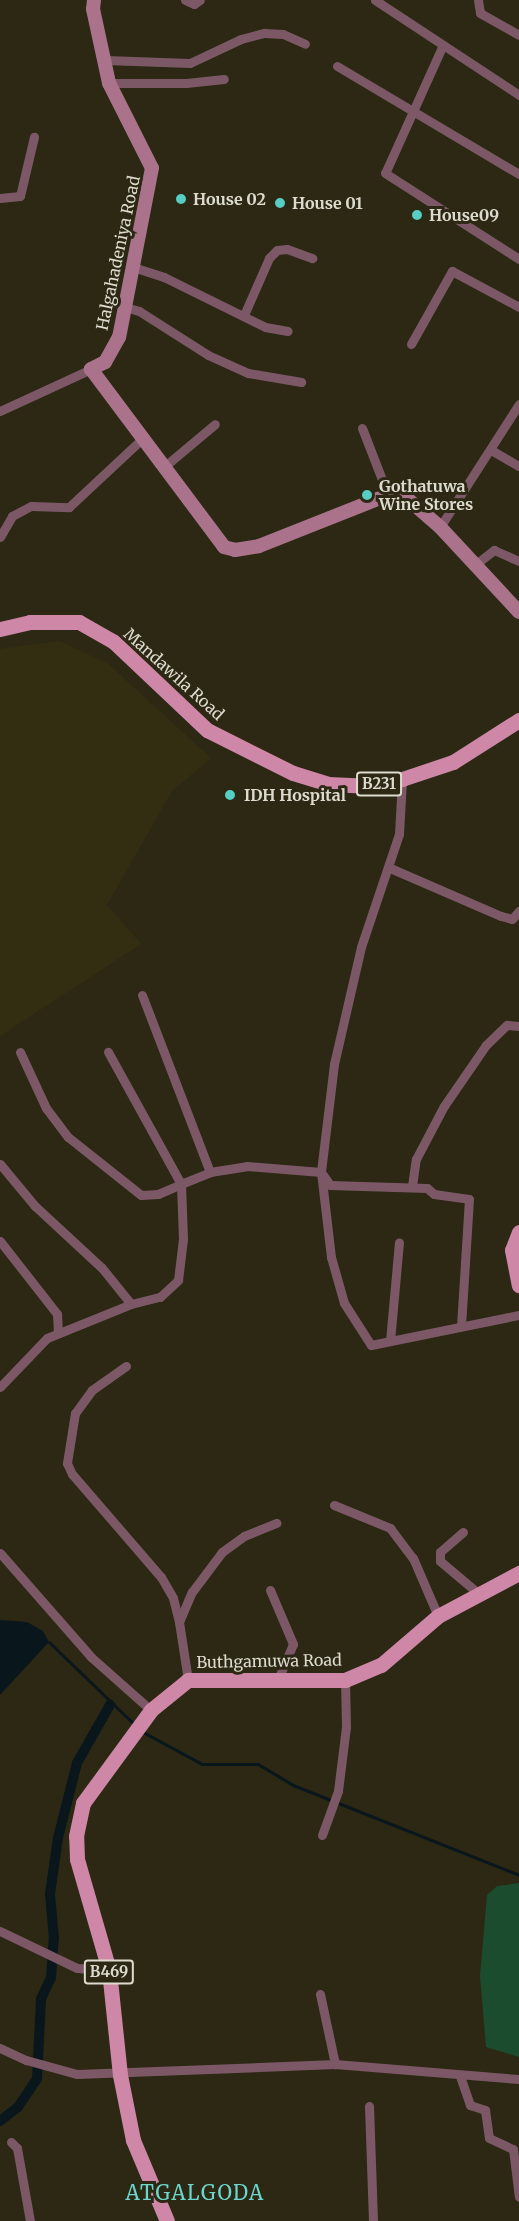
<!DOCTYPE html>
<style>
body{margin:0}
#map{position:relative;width:519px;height:2221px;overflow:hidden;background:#2c2814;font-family:Merriweather,serif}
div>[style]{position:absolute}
.built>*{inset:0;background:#332e12}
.green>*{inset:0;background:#1b4c2d}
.water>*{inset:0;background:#09171d}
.stream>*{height:3px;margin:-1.5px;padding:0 1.5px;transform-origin:1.5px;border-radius:1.5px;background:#09171d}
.canal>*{height:10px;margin:-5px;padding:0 5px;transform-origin:5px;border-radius:5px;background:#09171d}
.street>*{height:9px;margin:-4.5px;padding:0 4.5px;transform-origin:4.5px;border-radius:4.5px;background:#7c5867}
.secondary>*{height:14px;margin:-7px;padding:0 7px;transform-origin:7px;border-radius:7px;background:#ab738b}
.primary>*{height:15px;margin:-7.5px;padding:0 7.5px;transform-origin:7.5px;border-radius:7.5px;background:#cf87a7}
.dots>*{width:16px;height:16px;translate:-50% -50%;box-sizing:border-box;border:3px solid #2c2814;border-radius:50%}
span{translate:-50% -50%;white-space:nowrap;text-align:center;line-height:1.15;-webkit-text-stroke:6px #2c2814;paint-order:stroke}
.shield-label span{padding:2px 4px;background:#2c2814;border:2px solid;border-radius:4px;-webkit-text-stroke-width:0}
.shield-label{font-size:15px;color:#dddbce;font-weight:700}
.poi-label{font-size:16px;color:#dddbce;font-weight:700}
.left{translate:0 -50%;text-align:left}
.street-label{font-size:16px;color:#dddbce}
.quarter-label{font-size:20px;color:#6cd6cc;letter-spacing:1.5px}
</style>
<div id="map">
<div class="built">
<i style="clip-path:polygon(59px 641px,107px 663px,211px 758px,172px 791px,107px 905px,141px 944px,0 1036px,0 649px)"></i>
</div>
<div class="green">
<i style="clip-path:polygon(519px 1883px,519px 2057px,486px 2047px,480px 1976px,487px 1895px,497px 1886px)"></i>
</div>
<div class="water">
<i style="clip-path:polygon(0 1620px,27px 1622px,43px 1631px,49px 1642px,0 1695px)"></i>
</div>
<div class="stream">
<i style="left:49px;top:1642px;width:118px;rotate:44deg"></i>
<i style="left:141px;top:1731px;width:69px;rotate:28.4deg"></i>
<i style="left:202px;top:1764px;width:56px"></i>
<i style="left:258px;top:1764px;width:41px;rotate:31deg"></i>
<i style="left:293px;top:1785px;width:243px;rotate:21.7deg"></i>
</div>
<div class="canal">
<i style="left:0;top:2121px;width:23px;rotate:-38deg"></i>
<i style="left:18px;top:2107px;width:34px;rotate:-56deg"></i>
<i style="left:37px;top:2079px;width:80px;rotate:-87.1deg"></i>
<i style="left:41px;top:1999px;width:23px;rotate:-65deg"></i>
<i style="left:51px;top:1978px;width:39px;rotate:-86deg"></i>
<i style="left:54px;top:1939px;width:45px;rotate:-95.1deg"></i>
<i style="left:50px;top:1894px;width:57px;rotate:-81.9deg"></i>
<i style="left:58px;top:1838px;width:77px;rotate:-75.8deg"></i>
<i style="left:77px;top:1763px;width:67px;rotate:-60.4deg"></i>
</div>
<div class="street">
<i style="left:185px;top:0;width:10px;rotate:24deg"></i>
<i style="left:194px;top:4px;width:7px;rotate:-34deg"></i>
<i style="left:375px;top:0;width:173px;rotate:33.4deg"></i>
<i style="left:478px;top:0;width:13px;rotate:81deg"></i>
<i style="left:480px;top:13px;width:45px;rotate:29.4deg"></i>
<i style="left:442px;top:47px;width:138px;rotate:114.3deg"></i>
<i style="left:385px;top:173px;width:159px;rotate:32.7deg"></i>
<i style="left:105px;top:60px;width:85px;rotate:2deg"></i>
<i style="left:190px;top:63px;width:56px;rotate:-25.2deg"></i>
<i style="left:241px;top:39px;width:24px;rotate:-15deg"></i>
<i style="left:264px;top:33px;width:19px;rotate:3deg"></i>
<i style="left:283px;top:34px;width:24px;rotate:24deg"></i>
<i style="left:337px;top:66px;width:212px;rotate:30.7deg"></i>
<i style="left:109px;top:83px;width:77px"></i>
<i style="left:186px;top:83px;width:38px;rotate:-6deg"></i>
<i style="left:0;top:198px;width:20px;rotate:-6deg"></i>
<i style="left:20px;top:196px;width:61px;rotate:-76.7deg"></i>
<i style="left:130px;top:266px;width:36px;rotate:18deg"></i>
<i style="left:164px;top:277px;width:113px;rotate:26.3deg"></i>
<i style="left:265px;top:327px;width:23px;rotate:10deg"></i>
<i style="left:125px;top:307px;width:15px;rotate:16deg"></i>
<i style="left:139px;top:311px;width:82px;rotate:32.5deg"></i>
<i style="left:208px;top:355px;width:44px;rotate:24.2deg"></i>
<i style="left:248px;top:373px;width:54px;rotate:9.6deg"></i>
<i style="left:244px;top:315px;width:62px;rotate:-66.3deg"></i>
<i style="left:269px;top:258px;width:11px;rotate:-45deg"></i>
<i style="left:277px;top:250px;width:10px;rotate:-6deg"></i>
<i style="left:287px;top:249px;width:27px;rotate:20deg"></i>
<i style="left:411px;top:344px;width:84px;rotate:-60.7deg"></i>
<i style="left:452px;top:271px;width:76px;rotate:28.2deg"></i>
<i style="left:0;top:411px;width:100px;rotate:-24.8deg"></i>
<i style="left:362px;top:428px;width:72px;rotate:68.8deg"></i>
<i style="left:491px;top:450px;width:32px;rotate:30deg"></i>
<i style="left:165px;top:466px;width:65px;rotate:-40deg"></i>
<i style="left:440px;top:527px;width:146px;rotate:-57.3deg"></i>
<i style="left:0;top:537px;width:24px;rotate:-60deg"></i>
<i style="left:12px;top:516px;width:21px;rotate:-28deg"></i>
<i style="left:31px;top:506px;width:38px;rotate:2deg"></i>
<i style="left:69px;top:507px;width:100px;rotate:-43deg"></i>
<i style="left:476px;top:564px;width:23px;rotate:-38deg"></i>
<i style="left:494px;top:550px;width:27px;rotate:24deg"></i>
<i style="left:402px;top:779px;width:55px;rotate:93.1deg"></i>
<i style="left:399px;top:834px;width:119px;rotate:108.6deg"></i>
<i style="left:361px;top:947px;width:120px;rotate:103deg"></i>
<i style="left:334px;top:1064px;width:109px;rotate:96.9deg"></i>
<i style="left:321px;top:1172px;width:86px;rotate:83.3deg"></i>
<i style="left:331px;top:1257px;width:48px;rotate:74.2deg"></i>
<i style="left:344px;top:1303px;width:50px;rotate:57.3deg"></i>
<i style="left:371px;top:1345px;width:151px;rotate:-11.5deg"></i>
<i style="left:390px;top:868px;width:121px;rotate:23.4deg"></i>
<i style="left:501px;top:916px;width:11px;rotate:15deg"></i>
<i style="left:512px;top:919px;width:11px;rotate:-49deg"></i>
<i style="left:142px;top:995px;width:190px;rotate:69deg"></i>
<i style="left:20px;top:1052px;width:62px;rotate:65.1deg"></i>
<i style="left:46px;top:1108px;width:36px;rotate:53deg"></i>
<i style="left:68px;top:1137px;width:93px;rotate:38.5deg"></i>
<i style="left:141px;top:1195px;width:17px;rotate:-3deg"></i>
<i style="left:158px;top:1194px;width:25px;rotate:-23deg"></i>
<i style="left:181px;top:1184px;width:151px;rotate:-118.9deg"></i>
<i style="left:0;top:1164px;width:55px;rotate:50.2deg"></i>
<i style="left:35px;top:1206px;width:91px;rotate:42.8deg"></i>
<i style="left:102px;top:1268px;width:46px;rotate:51.1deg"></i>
<i style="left:412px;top:1186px;width:27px;rotate:-82deg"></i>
<i style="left:416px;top:1159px;width:60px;rotate:-62.2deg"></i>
<i style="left:444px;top:1106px;width:74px;rotate:-55.5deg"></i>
<i style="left:486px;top:1045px;width:29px;rotate:-44deg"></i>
<i style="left:507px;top:1025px;width:12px;rotate:5deg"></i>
<i style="left:0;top:1241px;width:93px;rotate:52deg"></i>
<i style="left:57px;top:1314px;width:18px;rotate:87deg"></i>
<i style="left:390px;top:1341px;width:99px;rotate:-84.8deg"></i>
<i style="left:126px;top:1366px;width:42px;rotate:144.8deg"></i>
<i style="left:92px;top:1390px;width:29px;rotate:126deg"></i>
<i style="left:75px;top:1413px;width:51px;rotate:99.1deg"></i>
<i style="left:67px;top:1463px;width:12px;rotate:66deg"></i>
<i style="left:72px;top:1474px;width:136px;rotate:49.2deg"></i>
<i style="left:161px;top:1577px;width:24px;rotate:60deg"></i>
<i style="left:173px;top:1598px;width:25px;rotate:76deg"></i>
<i style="left:179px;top:1622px;width:59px;rotate:81.2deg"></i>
<i style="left:0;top:1387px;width:68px;rotate:-46.2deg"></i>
<i style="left:47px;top:1338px;width:91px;rotate:-22deg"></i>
<i style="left:131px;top:1304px;width:30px;rotate:-14deg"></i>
<i style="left:160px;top:1297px;width:25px;rotate:-43deg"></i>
<i style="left:178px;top:1280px;width:41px;rotate:-83deg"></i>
<i style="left:183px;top:1239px;width:55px;rotate:-92.1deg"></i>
<i style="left:181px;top:1184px;width:31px;rotate:-22deg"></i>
<i style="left:210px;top:1172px;width:37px;rotate:-9deg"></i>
<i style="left:247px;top:1166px;width:74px;rotate:4.6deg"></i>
<i style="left:321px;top:1172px;width:16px;rotate:55deg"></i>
<i style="left:330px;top:1185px;width:97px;rotate:1.8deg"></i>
<i style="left:427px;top:1188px;width:9px;rotate:41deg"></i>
<i style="left:434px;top:1194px;width:35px;rotate:8deg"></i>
<i style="left:469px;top:1199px;width:128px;rotate:93.6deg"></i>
<i style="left:334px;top:1505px;width:61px;rotate:22.3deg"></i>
<i style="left:390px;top:1528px;width:38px;rotate:53deg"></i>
<i style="left:413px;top:1558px;width:63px;rotate:66.7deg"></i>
<i style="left:463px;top:1532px;width:30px;rotate:139deg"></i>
<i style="left:440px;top:1552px;width:9px;rotate:90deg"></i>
<i style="left:440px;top:1561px;width:50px;rotate:40.1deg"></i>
<i style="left:0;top:1553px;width:138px;rotate:48.8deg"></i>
<i style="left:91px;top:1657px;width:80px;rotate:41.5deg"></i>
<i style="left:270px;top:1590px;width:59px;rotate:66.9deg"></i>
<i style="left:293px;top:1644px;width:39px;rotate:113deg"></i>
<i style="left:179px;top:1622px;width:33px;rotate:-67deg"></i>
<i style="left:192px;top:1592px;width:50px;rotate:-53.1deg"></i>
<i style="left:222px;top:1552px;width:27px;rotate:-36deg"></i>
<i style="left:244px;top:1536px;width:35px;rotate:-22deg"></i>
<i style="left:322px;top:1835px;width:47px;rotate:-70deg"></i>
<i style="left:338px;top:1791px;width:64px;rotate:-82.9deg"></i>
<i style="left:346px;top:1727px;width:47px;rotate:-91.2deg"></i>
<i style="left:0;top:1931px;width:85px;rotate:25.7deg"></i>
<i style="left:77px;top:1968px;width:32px;rotate:4deg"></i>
<i style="left:320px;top:1994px;width:72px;rotate:77.9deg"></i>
<i style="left:0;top:2048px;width:29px;rotate:25deg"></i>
<i style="left:26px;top:2060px;width:53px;rotate:15.4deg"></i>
<i style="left:77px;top:2074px;width:258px;rotate:-2.2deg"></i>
<i style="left:335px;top:2064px;width:185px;rotate:4.7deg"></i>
<i style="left:460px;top:2076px;width:31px;rotate:71deg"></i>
<i style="left:470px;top:2105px;width:16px;rotate:18deg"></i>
<i style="left:485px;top:2110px;width:28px;rotate:82deg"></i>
<i style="left:489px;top:2138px;width:26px;rotate:25deg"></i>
<i style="left:513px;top:2149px;width:48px;rotate:82.9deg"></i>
<i style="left:369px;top:2106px;width:115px;rotate:88deg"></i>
<i style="left:11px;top:2142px;width:8px;rotate:45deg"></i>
<i style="left:17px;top:2148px;width:74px;rotate:79.9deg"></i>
</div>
<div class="secondary">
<i style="left:94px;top:0;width:9px;rotate:96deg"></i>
<i style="left:93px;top:9px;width:76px;rotate:77.8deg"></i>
<i style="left:109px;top:83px;width:95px;rotate:63.2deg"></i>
<i style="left:152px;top:168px;width:172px;rotate:101deg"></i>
<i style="left:119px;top:337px;width:29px;rotate:119deg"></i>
<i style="left:105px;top:362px;width:16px;rotate:153deg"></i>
<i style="left:91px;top:369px;width:222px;rotate:53.2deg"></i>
<i style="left:224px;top:547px;width:11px;rotate:15deg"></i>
<i style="left:235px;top:550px;width:24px;rotate:-9deg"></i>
<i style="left:259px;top:546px;width:139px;rotate:-21.6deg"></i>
<i style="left:388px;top:495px;width:14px;rotate:-4deg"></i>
<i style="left:402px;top:494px;width:50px;rotate:41deg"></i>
<i style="left:440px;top:527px;width:116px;rotate:47.1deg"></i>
</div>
<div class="primary">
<i style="left:0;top:629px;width:31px;rotate:-13deg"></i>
<i style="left:30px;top:622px;width:49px"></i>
<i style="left:79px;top:622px;width:40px;rotate:29.7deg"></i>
<i style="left:114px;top:642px;width:128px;rotate:43.4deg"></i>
<i style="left:207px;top:730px;width:96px;rotate:26.6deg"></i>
<i style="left:293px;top:773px;width:37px;rotate:17deg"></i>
<i style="left:328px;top:784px;width:44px;rotate:2.6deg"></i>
<i style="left:372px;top:786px;width:31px;rotate:-13deg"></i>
<i style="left:402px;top:779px;width:54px;rotate:-18.4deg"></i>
<i style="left:453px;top:762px;width:78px;rotate:-32.5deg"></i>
<i style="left:519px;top:1232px;width:19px;rotate:111deg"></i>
<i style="left:512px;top:1250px;width:36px;rotate:79deg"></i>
<i style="left:167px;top:2221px;width:88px;rotate:-112.8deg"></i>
<i style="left:133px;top:2140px;width:66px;rotate:-101.3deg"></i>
<i style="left:120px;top:2075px;width:106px;rotate:-96deg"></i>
<i style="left:109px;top:1970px;width:116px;rotate:-106.1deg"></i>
<i style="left:77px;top:1859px;width:23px;rotate:-92deg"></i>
<i style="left:76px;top:1836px;width:34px;rotate:-78deg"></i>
<i style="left:83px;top:1803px;width:115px;rotate:-53.8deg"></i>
<i style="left:151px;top:1710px;width:48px;rotate:-39deg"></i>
<i style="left:188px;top:1680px;width:157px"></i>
<i style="left:345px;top:1680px;width:39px;rotate:-23deg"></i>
<i style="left:381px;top:1665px;width:75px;rotate:-40.7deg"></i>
<i style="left:438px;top:1616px;width:92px;rotate:-28deg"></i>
</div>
<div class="dots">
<i style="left:181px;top:199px;background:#56cec3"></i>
<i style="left:280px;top:203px;background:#56cec3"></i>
<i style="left:417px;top:215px;background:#56cec3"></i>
<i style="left:367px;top:495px;background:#56cec3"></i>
<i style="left:230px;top:795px;background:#56cec3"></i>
</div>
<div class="shield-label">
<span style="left:379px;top:784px">B231</span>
<span style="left:109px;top:1972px">B469</span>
</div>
<div class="poi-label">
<span class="left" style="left:193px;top:199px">House 02</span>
<span class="left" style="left:292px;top:203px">House 01</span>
<span class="left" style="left:429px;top:215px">House09</span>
<span class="left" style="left:379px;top:495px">Gothatuwa<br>Wine Stores</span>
<span class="left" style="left:244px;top:795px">IDH Hospital</span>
</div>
<div class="street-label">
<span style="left:118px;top:253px;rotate:-78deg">Halgahadeniya Road</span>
<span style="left:174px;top:674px;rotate:42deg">Mandawila Road</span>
<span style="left:269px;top:1661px;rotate:-1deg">Buthgamuwa Road</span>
</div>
<div class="quarter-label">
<span style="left:195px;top:2192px">ATGALGODA</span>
</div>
</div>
